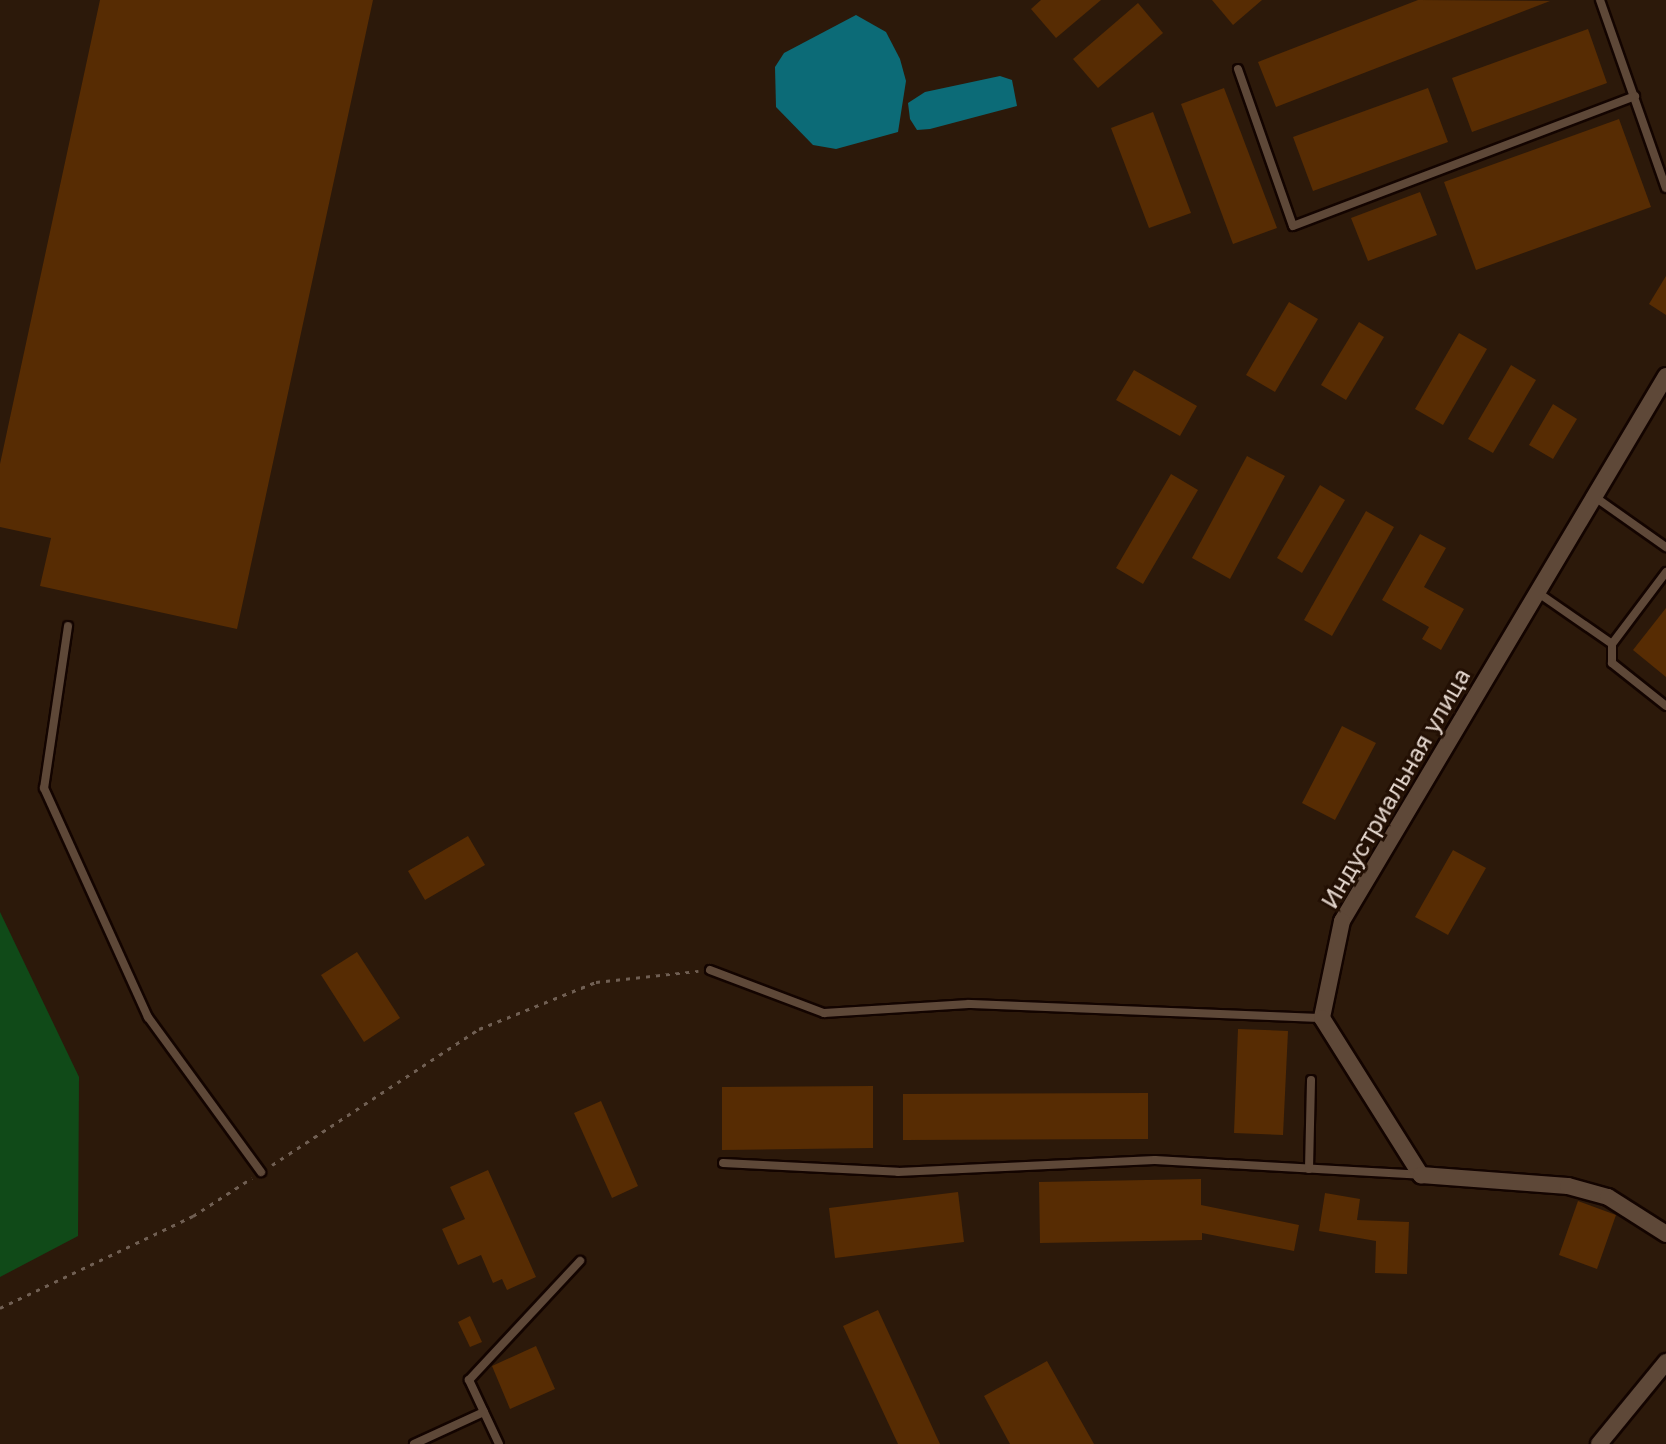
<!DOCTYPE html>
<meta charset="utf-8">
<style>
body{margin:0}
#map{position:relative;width:1666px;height:1444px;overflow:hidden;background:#2c190a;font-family:"Golos Text",sans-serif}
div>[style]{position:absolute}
.green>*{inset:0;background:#104a18}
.water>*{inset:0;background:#0c6b77}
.building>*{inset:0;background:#572c03}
.path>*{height:3px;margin-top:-1.5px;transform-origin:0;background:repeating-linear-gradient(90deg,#705f53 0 4px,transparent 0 10px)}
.roads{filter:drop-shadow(2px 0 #130400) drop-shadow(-2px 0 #130400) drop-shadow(0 2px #130400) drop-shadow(0 -2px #130400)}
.lane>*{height:8px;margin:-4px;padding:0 4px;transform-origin:4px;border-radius:4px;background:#5e4838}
.street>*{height:16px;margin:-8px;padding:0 8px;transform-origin:8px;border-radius:8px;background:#5e4838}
span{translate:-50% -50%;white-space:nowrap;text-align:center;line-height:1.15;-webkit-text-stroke:6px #220f03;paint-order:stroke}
.street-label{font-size:24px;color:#e1d3ca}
</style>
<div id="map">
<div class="green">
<i style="clip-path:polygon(0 912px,79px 1077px,78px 1236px,0 1277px)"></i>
</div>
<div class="water">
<i style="clip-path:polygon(856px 15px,886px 32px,900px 59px,906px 81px,898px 132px,836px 149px,813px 145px,776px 107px,775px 67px,784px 53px)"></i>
<i style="clip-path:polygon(1000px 76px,1012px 80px,1017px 106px,930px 129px,917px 130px,910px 119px,908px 103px,925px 92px)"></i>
</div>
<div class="building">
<i style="clip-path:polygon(100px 0,373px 0,237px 629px,40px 586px,51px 538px,0 527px,0 464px)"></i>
<i style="clip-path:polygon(1041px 0,1101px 0,1056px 38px,1031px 9px)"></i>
<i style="clip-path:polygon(1212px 0,1262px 0,1233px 25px)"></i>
<i style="clip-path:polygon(1418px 0,1550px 1px,1276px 107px,1258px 62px)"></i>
<i style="clip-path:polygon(1138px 3px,1163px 33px,1098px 88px,1073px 59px)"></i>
<i style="clip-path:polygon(1588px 29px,1607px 83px,1472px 132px,1452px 78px)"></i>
<i style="clip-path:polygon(1224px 88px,1277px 228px,1233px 244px,1181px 104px)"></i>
<i style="clip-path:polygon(1428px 88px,1448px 142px,1313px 191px,1293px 137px)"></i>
<i style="clip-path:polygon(1153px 112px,1191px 213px,1149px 228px,1111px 128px)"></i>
<i style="clip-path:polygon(1619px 119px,1651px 207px,1476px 270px,1444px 182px)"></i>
<i style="clip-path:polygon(1420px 192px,1437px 235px,1368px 261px,1351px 218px)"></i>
<i style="clip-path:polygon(1666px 276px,1666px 315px,1649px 304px)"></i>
<i style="clip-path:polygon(1289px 302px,1318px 319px,1275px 392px,1246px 375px)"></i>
<i style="clip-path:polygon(1359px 322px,1384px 337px,1346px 400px,1321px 385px)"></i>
<i style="clip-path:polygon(1459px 333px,1487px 349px,1443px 425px,1415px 409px)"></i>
<i style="clip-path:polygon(1511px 365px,1536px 380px,1493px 453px,1468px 439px)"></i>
<i style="clip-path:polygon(1134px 370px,1197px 406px,1180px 436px,1116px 400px)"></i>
<i style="clip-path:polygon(1553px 404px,1577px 419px,1553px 459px,1529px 445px)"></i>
<i style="clip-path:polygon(1247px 456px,1285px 476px,1230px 579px,1192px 558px)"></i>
<i style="clip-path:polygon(1171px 474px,1198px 490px,1143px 584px,1116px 568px)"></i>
<i style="clip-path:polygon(1320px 485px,1345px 500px,1302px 573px,1277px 558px)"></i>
<i style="clip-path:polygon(1366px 511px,1394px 527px,1332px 636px,1304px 620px)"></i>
<i style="clip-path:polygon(1420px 534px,1446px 548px,1424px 587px,1464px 609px,1441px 650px,1422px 639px,1429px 627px,1382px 600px)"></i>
<i style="clip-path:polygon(1666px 608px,1666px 677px,1633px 650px)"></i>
<i style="clip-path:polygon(1342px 726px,1376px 743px,1335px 820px,1302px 803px)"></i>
<i style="clip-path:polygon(468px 836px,485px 865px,425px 900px,408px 871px)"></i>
<i style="clip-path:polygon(1453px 850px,1486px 868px,1448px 935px,1415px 917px)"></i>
<i style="clip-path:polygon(357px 952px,400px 1018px,364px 1042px,321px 975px)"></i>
<i style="clip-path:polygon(1238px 1029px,1288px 1031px,1283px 1135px,1234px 1133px)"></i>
<i style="clip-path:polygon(873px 1086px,873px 1148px,722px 1150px,722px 1087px)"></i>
<i style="clip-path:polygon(1148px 1093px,1148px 1139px,903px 1140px,903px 1094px)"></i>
<i style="clip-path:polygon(601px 1101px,638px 1186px,612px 1198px,574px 1113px)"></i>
<i style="clip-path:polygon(488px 1170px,536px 1277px,507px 1290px,502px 1279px,493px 1283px,481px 1255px,458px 1265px,442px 1229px,465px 1219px,450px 1187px)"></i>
<i style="clip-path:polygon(1201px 1179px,1201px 1205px,1299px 1225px,1294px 1251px,1202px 1233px,1202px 1240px,1040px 1243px,1039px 1182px)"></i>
<i style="clip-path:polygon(958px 1192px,964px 1242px,835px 1258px,829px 1208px)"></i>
<i style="clip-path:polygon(1325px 1193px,1360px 1199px,1357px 1220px,1409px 1222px,1407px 1274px,1375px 1273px,1376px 1241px,1319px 1231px)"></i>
<i style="clip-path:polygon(1578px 1201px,1616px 1215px,1597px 1269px,1559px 1255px)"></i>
<i style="clip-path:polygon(878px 1310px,940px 1444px,898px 1444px,843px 1326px)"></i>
<i style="clip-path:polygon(470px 1316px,482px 1342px,470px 1347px,458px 1322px)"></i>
<i style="clip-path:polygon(536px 1346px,555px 1389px,510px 1409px,492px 1366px)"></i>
<i style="clip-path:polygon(1047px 1361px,1094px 1444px,1010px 1444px,984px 1396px)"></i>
</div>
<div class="path">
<i style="left:272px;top:1165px;width:248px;rotate:-33.3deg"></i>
<i style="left:479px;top:1029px;width:126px;rotate:-21.9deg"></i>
<i style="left:596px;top:982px;width:103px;rotate:-6.2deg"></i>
<i style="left:0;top:1308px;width:214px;rotate:-25.5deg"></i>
<i style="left:193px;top:1216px;width:70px;rotate:-32.8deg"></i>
</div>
<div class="roads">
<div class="lane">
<i style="left:1600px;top:0;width:199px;rotate:70.7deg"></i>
<i style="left:1238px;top:69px;width:166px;rotate:70.7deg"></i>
<i style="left:1293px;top:226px;width:366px;rotate:-20.8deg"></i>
<i style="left:1595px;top:497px;width:87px;rotate:35.2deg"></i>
<i style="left:1537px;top:592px;width:91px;rotate:34.7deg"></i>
<i style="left:1612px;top:644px;width:19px;rotate:90deg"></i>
<i style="left:1612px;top:663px;width:69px;rotate:38.5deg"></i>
<i style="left:68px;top:626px;width:164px;rotate:98.4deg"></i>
<i style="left:44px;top:788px;width:252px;rotate:65.6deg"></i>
<i style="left:148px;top:1017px;width:192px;rotate:53.9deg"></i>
<i style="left:1612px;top:644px;width:90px;rotate:-53.1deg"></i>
<i style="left:710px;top:970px;width:122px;rotate:20.7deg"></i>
<i style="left:824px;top:1013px;width:145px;rotate:-3.6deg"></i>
<i style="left:969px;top:1004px;width:353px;rotate:2.3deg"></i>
<i style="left:723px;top:1163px;width:175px;rotate:2.9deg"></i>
<i style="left:898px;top:1172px;width:257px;rotate:-2.7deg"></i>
<i style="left:1155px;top:1160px;width:266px;rotate:3.2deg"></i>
<i style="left:1309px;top:1169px;width:89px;rotate:-88.7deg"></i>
<i style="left:414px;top:1444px;width:77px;rotate:-24.6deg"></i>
<i style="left:499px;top:1444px;width:71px;rotate:-115.1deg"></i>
<i style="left:469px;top:1380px;width:163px;rotate:-47deg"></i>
</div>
<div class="street">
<i style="left:1666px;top:376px;width:634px;rotate:120.73deg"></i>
<i style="left:1342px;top:921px;width:99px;rotate:101.7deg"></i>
<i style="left:1322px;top:1018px;width:186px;rotate:57.8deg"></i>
<i style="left:1421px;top:1175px;width:147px;rotate:4.3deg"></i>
<i style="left:1568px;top:1186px;width:41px;rotate:15.4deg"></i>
<i style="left:1608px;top:1197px;width:69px;rotate:32.5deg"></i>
<i style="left:1599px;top:1444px;width:106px;rotate:-50.7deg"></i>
</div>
</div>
<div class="street-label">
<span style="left:1395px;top:788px;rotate:-60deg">Индустриальная улица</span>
</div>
</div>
